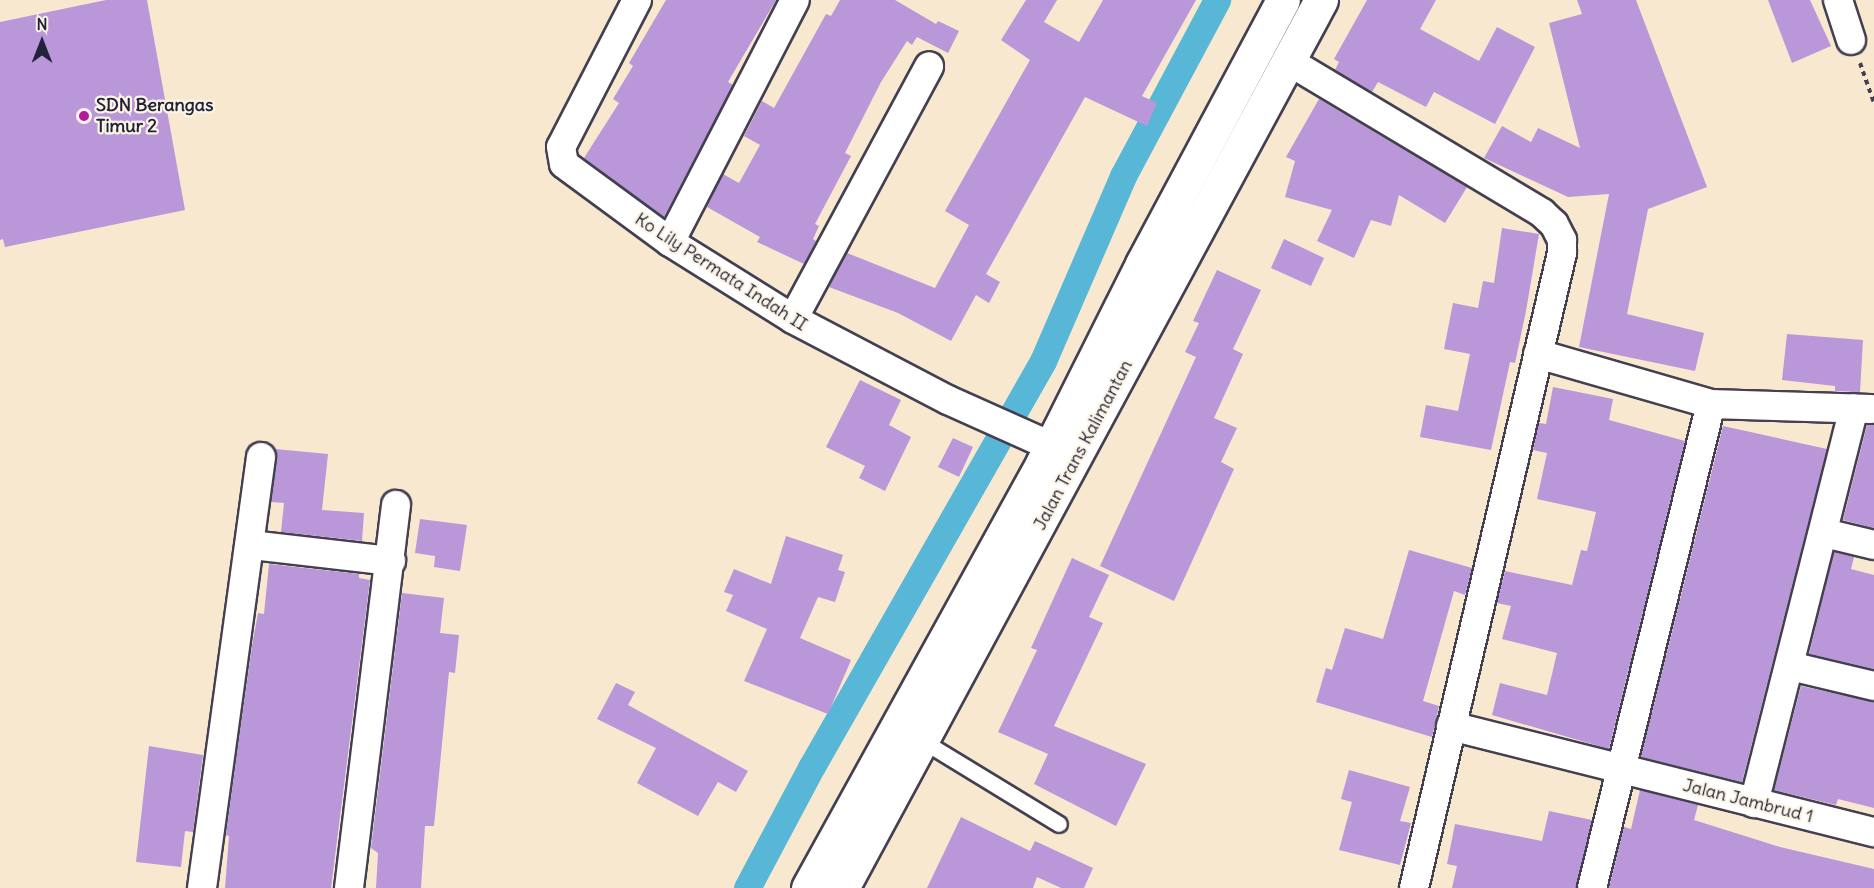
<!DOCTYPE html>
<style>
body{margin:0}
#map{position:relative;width:1874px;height:888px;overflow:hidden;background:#f8e8d0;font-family:Delius,sans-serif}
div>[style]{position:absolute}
.canal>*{height:27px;margin:-13.5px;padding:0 13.5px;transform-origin:13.5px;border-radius:13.5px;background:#58b7d6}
.building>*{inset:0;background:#ba97d9}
.path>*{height:4px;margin-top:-2px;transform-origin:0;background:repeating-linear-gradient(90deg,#424051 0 4.5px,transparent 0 9px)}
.roads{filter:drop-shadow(2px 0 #424051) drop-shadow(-2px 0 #424051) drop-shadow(0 2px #424051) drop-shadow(0 -2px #424051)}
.service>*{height:15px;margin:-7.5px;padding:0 7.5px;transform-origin:7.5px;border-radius:7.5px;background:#fff}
.minor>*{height:28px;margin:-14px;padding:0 14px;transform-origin:14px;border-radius:14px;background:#fff}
.trunk>*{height:33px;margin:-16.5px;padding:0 16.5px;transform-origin:16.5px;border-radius:16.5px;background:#fff}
.dots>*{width:16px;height:16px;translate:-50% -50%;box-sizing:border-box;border:3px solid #fcf5e5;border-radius:50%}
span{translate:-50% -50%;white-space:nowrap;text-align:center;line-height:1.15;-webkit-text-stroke:4.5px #fcf5e5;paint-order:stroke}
.poi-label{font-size:18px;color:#22223b;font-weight:700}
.left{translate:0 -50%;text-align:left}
.street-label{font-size:18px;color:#22223b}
.north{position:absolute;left:12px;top:12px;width:60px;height:60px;-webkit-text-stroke:4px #fcf5e5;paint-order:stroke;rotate:0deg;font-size:16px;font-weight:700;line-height:24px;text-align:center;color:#22223b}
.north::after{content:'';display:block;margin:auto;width:21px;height:27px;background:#22223b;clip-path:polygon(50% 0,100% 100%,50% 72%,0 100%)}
</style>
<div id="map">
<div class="canal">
<i style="left:747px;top:888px;width:138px;rotate:-62deg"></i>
<i style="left:812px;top:766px;width:466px;rotate:-60.3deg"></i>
<i style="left:1043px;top:361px;width:202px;rotate:-66.6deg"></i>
<i style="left:1123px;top:176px;width:200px;rotate:-61.9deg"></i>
</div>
<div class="building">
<i style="clip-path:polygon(106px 0,147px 0,185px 210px,5px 247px,3px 239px,0 240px,0 22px)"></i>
<i style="clip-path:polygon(666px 0,776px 0,728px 82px,733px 85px,664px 217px,584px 158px,619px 103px,613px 99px,633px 66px,629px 63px)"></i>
<i style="clip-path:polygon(840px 0,895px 0,936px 24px,938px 21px,959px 31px,948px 53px,917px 37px,912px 45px,907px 41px,881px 82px,845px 153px,851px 156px,815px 224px,819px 226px,813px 239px,816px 241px,804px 264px,757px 242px,760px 237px,707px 207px,723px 174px,739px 183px,760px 145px,744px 136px,762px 101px,774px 108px,826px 14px,831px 16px)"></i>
<i style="clip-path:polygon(1026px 0,1057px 0,1044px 22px,1079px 42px,1103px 0,1196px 0,1142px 96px,1157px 103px,1147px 126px,1085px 97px,986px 274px,1000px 282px,989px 303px,976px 295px,951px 341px,898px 313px,829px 287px,847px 253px,935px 288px,969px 225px,945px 211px,1030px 60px,1001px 40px)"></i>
<i style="clip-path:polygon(1367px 0,1436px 0,1420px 29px,1479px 61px,1497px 27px,1535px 47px,1495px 124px,1434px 92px,1426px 107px,1378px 82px,1372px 92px,1335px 70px,1339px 62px,1334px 59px)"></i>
<i style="clip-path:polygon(1577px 0,1636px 0,1707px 187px,1648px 209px,1627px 314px,1704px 333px,1695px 371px,1579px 347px,1609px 194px,1568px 197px,1484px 158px,1502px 126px,1531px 142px,1538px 128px,1580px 148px,1549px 23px,1582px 14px)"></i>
<i style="clip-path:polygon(1768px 0,1810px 0,1831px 46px,1792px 63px)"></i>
<i style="clip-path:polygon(1319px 99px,1467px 187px,1445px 223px,1399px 195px,1391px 226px,1371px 220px,1354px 258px,1317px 241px,1332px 210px,1285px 197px,1295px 161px,1286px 157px)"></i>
<i style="clip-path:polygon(1502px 228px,1539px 234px,1526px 311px,1515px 363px,1510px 362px,1491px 450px,1420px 437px,1426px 405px,1458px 411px,1470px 354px,1444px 349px,1453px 303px,1478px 308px,1483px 281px,1494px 283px)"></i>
<i style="clip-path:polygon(1284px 239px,1324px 258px,1311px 286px,1271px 268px)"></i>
<i style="clip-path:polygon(1217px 270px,1261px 290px,1233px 349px,1243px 354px,1214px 418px,1237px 428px,1221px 462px,1234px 469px,1174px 601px,1100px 566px,1196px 357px,1185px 352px,1199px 323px,1193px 321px)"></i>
<i style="clip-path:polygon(1787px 334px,1863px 340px,1860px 392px,1835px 391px,1835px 386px,1782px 380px)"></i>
<i style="clip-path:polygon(860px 380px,901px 400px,889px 425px,911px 437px,885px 491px,859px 478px,865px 466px,826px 447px)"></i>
<i style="clip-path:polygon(1553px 387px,1613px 399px,1609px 420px,1685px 441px,1609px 749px,1492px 715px,1500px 683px,1547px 695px,1557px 653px,1502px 639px,1511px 606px,1497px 603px,1505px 571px,1572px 585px,1581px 550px,1587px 551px,1596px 512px,1537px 499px,1547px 453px,1533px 450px,1539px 423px,1546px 424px)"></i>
<i style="clip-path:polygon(1867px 425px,1874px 425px,1874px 528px,1843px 520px)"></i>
<i style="clip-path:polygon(1723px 426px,1827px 449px,1742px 782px,1641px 757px)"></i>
<i style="clip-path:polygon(953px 438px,973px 447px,959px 477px,938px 467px)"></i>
<i style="clip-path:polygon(275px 449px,328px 454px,322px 510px,364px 513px,362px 541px,281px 532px,284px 503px,271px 502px,277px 459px)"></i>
<i style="clip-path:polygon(420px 519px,467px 525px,460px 571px,434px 567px,435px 556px,415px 553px)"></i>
<i style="clip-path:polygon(786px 536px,843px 555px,838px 570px,845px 572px,835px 602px,818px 597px,800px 638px,851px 660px,828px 714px,744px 681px,767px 629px,726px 611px,733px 595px,724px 592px,734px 569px,771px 584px)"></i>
<i style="clip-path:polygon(1409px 550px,1472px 568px,1465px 595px,1454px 591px,1423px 701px,1439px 706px,1432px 737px,1316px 702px,1326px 668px,1332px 670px,1345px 628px,1383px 639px)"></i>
<i style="clip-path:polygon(1834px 552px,1854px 557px,1851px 569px,1874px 575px,1874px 669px,1809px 654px)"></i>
<i style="clip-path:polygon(1072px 558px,1109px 575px,1089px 617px,1103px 623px,1054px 726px,1146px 764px,1116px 826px,1034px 784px,1048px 754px,998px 732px,1037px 650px,1031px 648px)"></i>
<i style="clip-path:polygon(269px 564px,359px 574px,359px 578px,370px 580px,331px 888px,225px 888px,229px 836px,226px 835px,237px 753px,252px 646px,258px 613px,264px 614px)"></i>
<i style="clip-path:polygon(402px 593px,444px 598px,440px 633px,459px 635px,455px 673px,449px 672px,434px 826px,425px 826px,421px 888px,376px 888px,378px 853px,371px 848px)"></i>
<i style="clip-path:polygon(616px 683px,635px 692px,628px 705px,748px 771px,736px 792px,718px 782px,698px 816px,637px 783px,656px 748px,597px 719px)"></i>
<i style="clip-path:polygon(1801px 686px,1874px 702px,1874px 808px,1838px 799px,1836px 805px,1774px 790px)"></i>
<i style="clip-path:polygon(149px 746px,203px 755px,193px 832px,185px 831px,181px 867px,136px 862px)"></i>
<i style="clip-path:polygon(1349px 770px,1410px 787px,1400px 821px,1411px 823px,1400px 865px,1339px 850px,1352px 802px,1341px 799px)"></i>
<i style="clip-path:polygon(1640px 790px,1698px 805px,1694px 820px,1780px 847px,1874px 869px,1874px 888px,1609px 888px,1624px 827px,1631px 829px)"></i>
<i style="clip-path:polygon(1549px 811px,1592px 820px,1576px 888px,1452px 888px,1457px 866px,1447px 864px,1455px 824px,1542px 841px)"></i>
<i style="clip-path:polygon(961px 817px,1030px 851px,1035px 841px,1093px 868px,1084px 888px,1061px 888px,1037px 877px,1033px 888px,927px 888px)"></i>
</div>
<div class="path">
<i style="left:1860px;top:63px;width:42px;rotate:70.7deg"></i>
</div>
<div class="roads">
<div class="service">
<i style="left:923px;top:741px;width:159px;rotate:31.4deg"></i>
</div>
<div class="minor">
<i style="left:637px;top:0;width:165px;rotate:117.3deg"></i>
<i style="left:561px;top:147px;width:17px;rotate:80deg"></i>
<i style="left:564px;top:164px;width:132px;rotate:36.3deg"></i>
<i style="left:670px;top:242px;width:145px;rotate:32deg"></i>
<i style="left:793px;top:319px;width:175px;rotate:27.6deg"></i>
<i style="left:948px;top:400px;width:113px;rotate:24.1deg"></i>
<i style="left:1838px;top:0;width:42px;rotate:72deg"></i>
<i style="left:1290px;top:62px;width:294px;rotate:30.9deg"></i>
<i style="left:1542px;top:213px;width:16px;rotate:43deg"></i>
<i style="left:1554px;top:224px;width:18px;rotate:63deg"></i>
<i style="left:1562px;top:240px;width:13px;rotate:90deg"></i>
<i style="left:1562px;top:253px;width:652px;rotate:103.12deg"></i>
<i style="left:670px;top:242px;width:272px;rotate:-62.7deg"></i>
<i style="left:793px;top:319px;width:287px;rotate:-61.7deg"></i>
<i style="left:1538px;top:354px;width:180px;rotate:16.1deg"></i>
<i style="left:1711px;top:404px;width:160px;rotate:1.8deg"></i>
<i style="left:1824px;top:533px;width:51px;rotate:13.5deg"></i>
<i style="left:251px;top:545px;width:141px;rotate:6.5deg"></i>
<i style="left:1790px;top:666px;width:86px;rotate:13.4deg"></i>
<i style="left:1451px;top:726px;width:436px;rotate:14.1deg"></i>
<i style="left:1754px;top:803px;width:407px;rotate:-75.8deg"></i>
<i style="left:202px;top:888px;width:435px;rotate:-82.2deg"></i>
<i style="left:349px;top:888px;width:386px;rotate:-83deg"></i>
<i style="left:1592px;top:888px;width:498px;rotate:-76.2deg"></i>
</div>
<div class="trunk">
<i style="left:808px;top:888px;width:487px;rotate:-61.1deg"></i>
<i style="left:1043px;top:462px;width:221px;rotate:-63.4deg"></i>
<i style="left:1142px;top:264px;width:299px;rotate:-61.9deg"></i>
<i style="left:842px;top:888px;width:1009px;rotate:-61.66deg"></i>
</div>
</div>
<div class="dots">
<i style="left:84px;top:116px;background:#b5179e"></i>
</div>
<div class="poi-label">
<span class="left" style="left:96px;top:116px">SDN Berangas<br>Timur 2</span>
</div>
<div class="street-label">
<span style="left:721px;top:272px;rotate:33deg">Ko Lily Permata Indah II</span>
<span style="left:1083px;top:445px;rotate:-62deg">Jalan Trans Kalimantan</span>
<span style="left:1748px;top:801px;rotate:14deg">Jalan Jambrud 1</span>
</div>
<div class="north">N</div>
</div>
